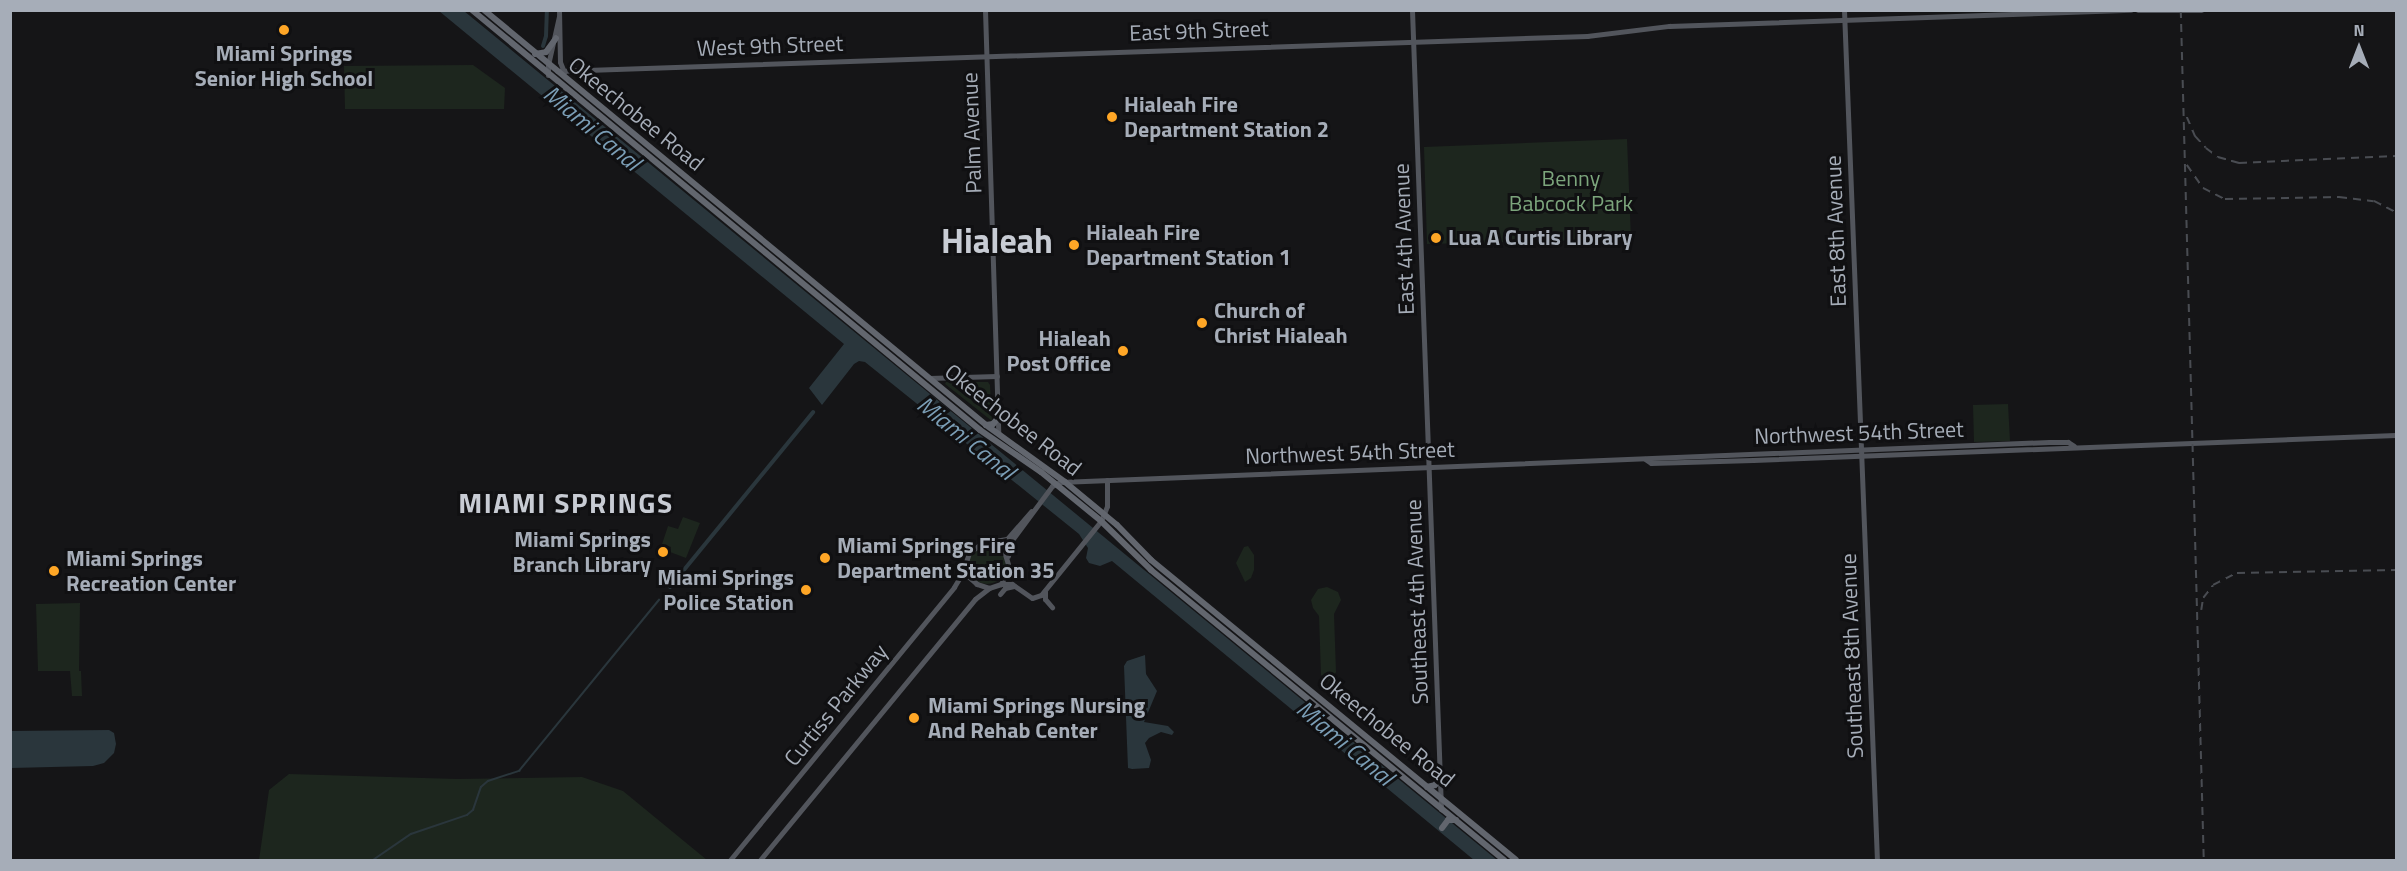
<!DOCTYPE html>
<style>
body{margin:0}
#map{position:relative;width:2407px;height:871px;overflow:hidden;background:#151517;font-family:"Titillium Web",sans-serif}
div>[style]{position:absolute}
.green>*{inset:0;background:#1d261e}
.round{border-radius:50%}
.water>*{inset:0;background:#2a363c}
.stream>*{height:1.5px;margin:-0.75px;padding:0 0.75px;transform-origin:0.75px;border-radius:0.75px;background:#2a363c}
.canal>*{height:4px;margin:-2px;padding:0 2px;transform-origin:2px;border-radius:2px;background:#2a363c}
.major>*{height:5px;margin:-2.5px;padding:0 2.5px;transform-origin:2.5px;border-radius:2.5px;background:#52555c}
.highway>*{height:6px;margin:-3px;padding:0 3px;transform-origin:3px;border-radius:3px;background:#62666e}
.rail>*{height:1.5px;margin-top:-0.75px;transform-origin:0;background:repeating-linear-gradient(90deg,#494c52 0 8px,transparent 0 14px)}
.dots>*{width:16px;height:16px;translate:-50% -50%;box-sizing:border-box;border:3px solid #101012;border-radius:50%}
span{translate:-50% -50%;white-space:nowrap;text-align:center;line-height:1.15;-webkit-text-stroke:6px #101012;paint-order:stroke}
.street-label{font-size:22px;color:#a6adb8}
.poi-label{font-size:22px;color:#a6adb8;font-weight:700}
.left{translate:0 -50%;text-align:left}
.right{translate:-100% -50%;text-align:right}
.park-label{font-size:22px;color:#7ca57c}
.water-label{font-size:24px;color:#7b9eb6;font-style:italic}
.district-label{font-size:28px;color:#c8ccd4;font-weight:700;letter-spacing:1.5px}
.town-label{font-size:34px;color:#c8ccd4;font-weight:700}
.frame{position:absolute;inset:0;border:12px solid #a6adb8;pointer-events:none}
.north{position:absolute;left:2329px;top:18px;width:60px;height:60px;-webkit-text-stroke:4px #101012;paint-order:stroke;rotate:0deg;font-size:16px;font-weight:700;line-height:24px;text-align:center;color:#a6adb8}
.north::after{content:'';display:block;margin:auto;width:21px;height:27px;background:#a6adb8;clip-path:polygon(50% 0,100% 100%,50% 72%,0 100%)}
</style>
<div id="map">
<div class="green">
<i style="clip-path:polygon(473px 65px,505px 88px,504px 109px,345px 109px,344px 66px)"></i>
<i style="clip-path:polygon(1627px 139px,1631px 239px,1427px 244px,1424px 147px)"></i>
<i style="clip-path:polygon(946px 382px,988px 382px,990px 385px,992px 421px,945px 384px)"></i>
<i style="clip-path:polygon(2008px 404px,2010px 441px,1974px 442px,1973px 405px)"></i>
<i style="clip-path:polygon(683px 517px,700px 523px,686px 558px,670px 552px,671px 547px,662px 544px,668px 526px,678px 529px)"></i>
<i class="round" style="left:968px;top:546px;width:38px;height:38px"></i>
<i style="clip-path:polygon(1248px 546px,1254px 555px,1254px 570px,1251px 578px,1245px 582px,1236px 563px,1244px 547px)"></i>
<i style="clip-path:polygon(1327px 587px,1338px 592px,1341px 600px,1334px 614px,1336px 672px,1332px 679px,1327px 681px,1321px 675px,1319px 616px,1313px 608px,1311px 600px,1318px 589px)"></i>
<i style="clip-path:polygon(80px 603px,79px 671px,81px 671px,82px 696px,72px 696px,70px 671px,38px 671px,36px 604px)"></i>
<i style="clip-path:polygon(289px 774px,457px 779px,582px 777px,623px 791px,707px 860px,259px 860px,269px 790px)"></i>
</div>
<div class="water">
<i style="clip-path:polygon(439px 11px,464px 11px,1497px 860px,1474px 860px,1112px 561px,1100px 566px,1089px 563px,1086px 558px,1088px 548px,1079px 534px,865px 362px,859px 361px,854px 364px,822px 405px,809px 388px,844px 344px)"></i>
<i style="clip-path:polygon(1145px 655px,1146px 674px,1157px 691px,1144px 722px,1168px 726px,1174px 732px,1172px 735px,1161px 732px,1149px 738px,1145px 743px,1151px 760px,1149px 768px,1132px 769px,1128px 768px,1124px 666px,1127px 661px)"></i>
<i style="clip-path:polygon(109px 730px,114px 733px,116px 744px,114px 753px,104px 763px,93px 766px,11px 768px,11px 731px)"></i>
</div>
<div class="stream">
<i style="left:373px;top:860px;width:46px;rotate:-34.4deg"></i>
<i style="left:411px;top:834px;width:59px;rotate:-18.7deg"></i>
<i style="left:467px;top:815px;width:8px;rotate:-40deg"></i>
<i style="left:473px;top:810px;width:24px;rotate:-71deg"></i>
<i style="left:481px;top:787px;width:9px;rotate:-41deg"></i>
<i style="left:488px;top:781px;width:33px;rotate:-18deg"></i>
<i style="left:519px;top:771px;width:221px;rotate:-50.7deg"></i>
</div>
<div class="canal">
<i style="left:543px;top:46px;width:10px;rotate:-73deg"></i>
<i style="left:546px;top:36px;width:26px;rotate:-88deg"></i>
<i style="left:670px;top:587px;width:226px;rotate:-50.7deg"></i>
</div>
<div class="major">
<i style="left:559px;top:10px;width:52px;rotate:88.9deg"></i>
<i style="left:560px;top:62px;width:11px;rotate:68deg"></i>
<i style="left:985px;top:10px;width:424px;rotate:88.2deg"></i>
<i style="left:1412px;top:10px;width:800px;rotate:87.92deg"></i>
<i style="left:1844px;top:10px;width:851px;rotate:87.78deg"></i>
<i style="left:2138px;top:10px;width:63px"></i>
<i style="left:557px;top:71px;width:1031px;rotate:-1.95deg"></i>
<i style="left:1587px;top:36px;width:83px;rotate:-7deg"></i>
<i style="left:1669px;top:26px;width:462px;rotate:-2deg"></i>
<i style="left:548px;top:75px;width:10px;rotate:-90deg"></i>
<i style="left:548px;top:65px;width:50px;rotate:-77.3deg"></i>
<i style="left:929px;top:378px;width:68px;rotate:-1.7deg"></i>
<i style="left:1645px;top:459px;width:7px;rotate:34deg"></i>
<i style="left:1651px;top:463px;width:102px;rotate:-1.7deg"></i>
<i style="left:1753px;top:460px;width:643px;rotate:-2.23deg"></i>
<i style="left:990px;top:542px;width:17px;rotate:33deg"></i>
<i style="left:1004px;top:551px;width:17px;rotate:73deg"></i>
<i style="left:1009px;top:567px;width:19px;rotate:115deg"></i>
<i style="left:1001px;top:584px;width:13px;rotate:162deg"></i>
<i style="left:989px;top:588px;width:13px;rotate:-162deg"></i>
<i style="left:977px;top:584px;width:11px;rotate:-139deg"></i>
<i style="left:969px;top:577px;width:13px;rotate:-108deg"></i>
<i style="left:965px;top:565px;width:13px;rotate:-72deg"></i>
<i style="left:969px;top:553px;width:16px;rotate:-38deg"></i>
<i style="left:982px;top:543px;width:25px;rotate:-9deg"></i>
<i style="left:1007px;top:539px;width:37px;rotate:-49deg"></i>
<i style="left:1008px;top:556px;width:16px;rotate:-76deg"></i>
<i style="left:1012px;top:540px;width:67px;rotate:-53.5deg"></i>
<i style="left:1052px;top:486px;width:9px;rotate:-27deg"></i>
<i style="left:1060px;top:482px;width:990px;rotate:-2.32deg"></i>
<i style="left:2049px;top:442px;width:19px"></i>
<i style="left:2068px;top:442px;width:7px;rotate:34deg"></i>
<i style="left:1001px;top:584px;width:11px"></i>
<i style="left:1012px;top:584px;width:24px;rotate:35deg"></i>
<i style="left:1032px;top:598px;width:9px;rotate:-18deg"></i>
<i style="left:1041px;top:595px;width:95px;rotate:-51deg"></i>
<i style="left:1101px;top:521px;width:16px;rotate:-68deg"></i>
<i style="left:1107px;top:506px;width:26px;rotate:-90deg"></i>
<i style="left:1045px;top:591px;width:8px;rotate:90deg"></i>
<i style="left:1045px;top:599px;width:11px;rotate:49deg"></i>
<i style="left:1000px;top:594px;width:8px;rotate:-50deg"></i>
<i style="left:1005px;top:588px;width:9px;rotate:-13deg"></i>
<i style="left:730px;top:860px;width:353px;rotate:-50.6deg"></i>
<i style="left:954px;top:587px;width:21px;rotate:-59deg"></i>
<i style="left:760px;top:860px;width:338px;rotate:-50.5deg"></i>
<i style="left:975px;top:599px;width:18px;rotate:-38deg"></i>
</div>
<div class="highway">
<i style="left:472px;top:10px;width:659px;rotate:39.58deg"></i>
<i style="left:980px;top:430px;width:74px;rotate:34.5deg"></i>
<i style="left:1041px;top:472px;width:77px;rotate:39.2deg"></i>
<i style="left:1101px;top:521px;width:70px;rotate:44.4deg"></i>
<i style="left:1151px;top:570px;width:457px;rotate:39.4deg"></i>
<i style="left:484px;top:10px;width:651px;rotate:39.58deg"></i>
<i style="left:986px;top:425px;width:97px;rotate:35.8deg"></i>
<i style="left:1065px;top:482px;width:67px;rotate:39.6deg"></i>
<i style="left:1117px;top:525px;width:49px;rotate:45.8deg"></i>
<i style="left:1151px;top:560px;width:472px;rotate:39.4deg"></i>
<i style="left:535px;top:54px;width:11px;rotate:-10deg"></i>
<i style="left:546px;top:52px;width:17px;rotate:-54deg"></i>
<i style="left:986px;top:425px;width:7px;rotate:-8deg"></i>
<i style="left:993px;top:424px;width:8px;rotate:-50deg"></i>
<i style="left:1427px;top:787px;width:8px;rotate:-14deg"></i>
<i style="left:1435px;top:785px;width:9px;rotate:-54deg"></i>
<i style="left:1442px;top:828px;width:10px;rotate:-53deg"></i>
<i style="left:1448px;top:820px;width:8px"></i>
</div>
<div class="rail">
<i style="left:2181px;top:10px;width:850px;rotate:88.45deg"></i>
<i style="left:2187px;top:117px;width:21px;rotate:67deg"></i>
<i style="left:2195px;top:136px;width:16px;rotate:47deg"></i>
<i style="left:2206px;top:148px;width:15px;rotate:37deg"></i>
<i style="left:2218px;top:157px;width:22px;rotate:16deg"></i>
<i style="left:2239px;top:163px;width:157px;rotate:-2.6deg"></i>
<i style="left:2187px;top:165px;width:28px;rotate:55deg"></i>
<i style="left:2203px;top:188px;width:25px;rotate:27deg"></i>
<i style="left:2225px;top:199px;width:114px;rotate:-1deg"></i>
<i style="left:2339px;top:197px;width:35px;rotate:7deg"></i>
<i style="left:2374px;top:201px;width:25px;rotate:27deg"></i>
<i style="left:2201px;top:610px;width:12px;rotate:-81deg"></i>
<i style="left:2203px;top:598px;width:16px;rotate:-52deg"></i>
<i style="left:2213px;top:585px;width:27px;rotate:-27deg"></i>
<i style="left:2237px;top:573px;width:159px;rotate:-1.1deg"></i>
</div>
<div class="dots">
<i style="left:284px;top:30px;background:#fea626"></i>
<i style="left:1112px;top:117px;background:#fea626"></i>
<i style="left:1436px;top:238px;background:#fea626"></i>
<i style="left:1074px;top:245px;background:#fea626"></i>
<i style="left:1202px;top:323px;background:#fea626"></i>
<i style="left:1123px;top:351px;background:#fea626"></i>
<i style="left:663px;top:552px;background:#fea626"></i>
<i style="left:825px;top:558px;background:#fea626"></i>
<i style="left:54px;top:571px;background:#fea626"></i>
<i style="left:806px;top:590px;background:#fea626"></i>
<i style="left:914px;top:718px;background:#fea626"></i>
</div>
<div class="street-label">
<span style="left:1199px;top:31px;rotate:-2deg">East 9th Street</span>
<span style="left:770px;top:46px;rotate:-2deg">West 9th Street</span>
<span style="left:636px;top:114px;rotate:39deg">Okeechobee Road</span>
<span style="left:972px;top:133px;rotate:-92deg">Palm Avenue</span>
<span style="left:1836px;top:231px;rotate:-92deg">East 8th Avenue</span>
<span style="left:1404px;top:239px;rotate:-92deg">East 4th Avenue</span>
<span style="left:1013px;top:420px;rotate:38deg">Okeechobee Road</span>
<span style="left:1859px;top:433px;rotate:-2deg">Northwest 54th Street</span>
<span style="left:1350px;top:453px;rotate:-2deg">Northwest 54th Street</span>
<span style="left:1417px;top:602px;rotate:-92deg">Southeast 4th Avenue</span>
<span style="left:1852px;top:656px;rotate:-92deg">Southeast 8th Avenue</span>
<span style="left:836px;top:705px;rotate:-51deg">Curtiss Parkway</span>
<span style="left:1387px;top:730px;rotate:39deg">Okeechobee Road</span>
</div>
<div class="poi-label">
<span style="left:284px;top:66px">Miami Springs<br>Senior High School</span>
<span class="left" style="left:1124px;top:117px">Hialeah Fire<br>Department Station 2</span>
<span class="left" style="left:1086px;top:245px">Hialeah Fire<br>Department Station 1</span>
<span class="left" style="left:1448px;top:238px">Lua A Curtis Library</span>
<span class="left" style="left:1214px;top:323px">Church of<br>Christ Hialeah</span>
<span class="right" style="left:1111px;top:351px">Hialeah<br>Post Office</span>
<span class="right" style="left:651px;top:552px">Miami Springs<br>Branch Library</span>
<span class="left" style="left:837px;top:558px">Miami Springs Fire<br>Department Station 35</span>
<span class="left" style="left:66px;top:571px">Miami Springs<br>Recreation Center</span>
<span class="right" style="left:794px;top:590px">Miami Springs<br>Police Station</span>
<span class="left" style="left:928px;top:718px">Miami Springs Nursing<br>And Rehab Center</span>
</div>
<div class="park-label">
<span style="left:1571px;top:191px">Benny<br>Babcock Park</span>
</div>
<div class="water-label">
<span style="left:592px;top:128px;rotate:40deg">Miami Canal</span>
<span style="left:966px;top:438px;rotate:39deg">Miami Canal</span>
<span style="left:1345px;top:743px;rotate:40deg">Miami Canal</span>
</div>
<div class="district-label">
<span style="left:566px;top:503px">MIAMI SPRINGS</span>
</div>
<div class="town-label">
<span style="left:997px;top:241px">Hialeah</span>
</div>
<div class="frame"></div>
<div class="north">N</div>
</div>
